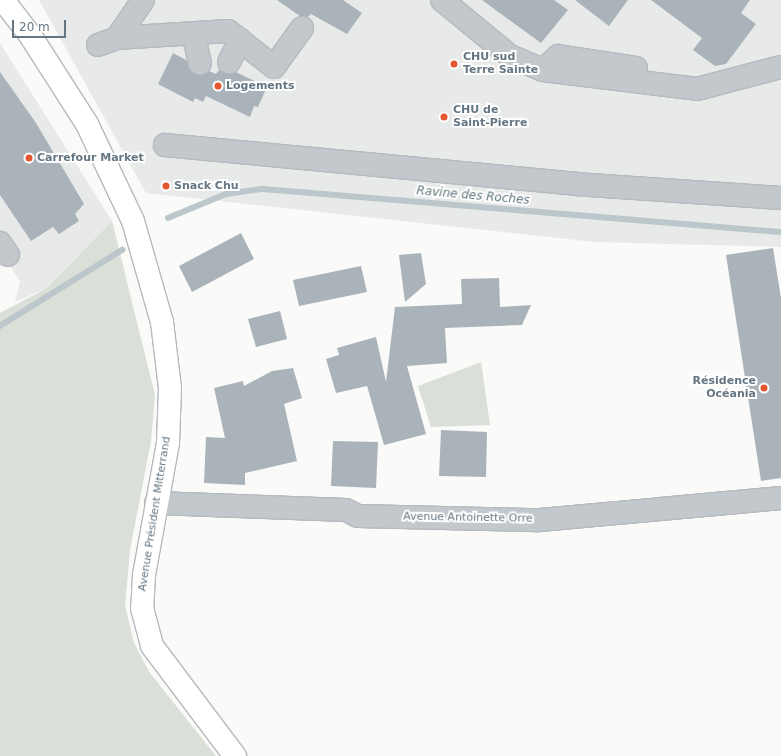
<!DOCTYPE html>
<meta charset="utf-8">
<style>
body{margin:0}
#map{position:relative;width:781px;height:756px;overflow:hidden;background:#fafaf8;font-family:"DejaVu Sans",sans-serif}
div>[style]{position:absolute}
.built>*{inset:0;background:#e8e9e9}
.green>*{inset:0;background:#dadfd7}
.stream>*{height:5.5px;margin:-2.75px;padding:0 2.75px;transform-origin:2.75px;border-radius:2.75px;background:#bbc7cb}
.building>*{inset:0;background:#aab3b9}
.roads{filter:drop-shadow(1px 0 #b5babe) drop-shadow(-1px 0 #b5babe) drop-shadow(0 1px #b5babe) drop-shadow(0 -1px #b5babe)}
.minor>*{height:22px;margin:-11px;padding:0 11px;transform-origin:11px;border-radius:11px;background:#c3c8cc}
.major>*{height:22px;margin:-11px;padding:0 11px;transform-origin:11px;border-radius:11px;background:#fff}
.dots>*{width:11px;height:11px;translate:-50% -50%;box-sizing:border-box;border:2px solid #fff;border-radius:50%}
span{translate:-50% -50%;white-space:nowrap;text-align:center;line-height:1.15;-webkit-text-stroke:4px #fff;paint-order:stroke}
.poi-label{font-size:11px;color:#657683;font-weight:700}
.left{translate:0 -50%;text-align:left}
.right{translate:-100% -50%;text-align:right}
.street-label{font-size:11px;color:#657683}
.water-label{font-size:12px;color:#60757c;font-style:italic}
.scale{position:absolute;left:12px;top:20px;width:54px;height:18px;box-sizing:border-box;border:2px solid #657683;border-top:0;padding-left:5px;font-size:12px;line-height:14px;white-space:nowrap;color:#657683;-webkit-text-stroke:3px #fff;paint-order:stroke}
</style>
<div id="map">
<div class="built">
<i style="clip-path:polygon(39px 0,781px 0,781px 247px,595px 242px,146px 193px)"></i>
<i style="clip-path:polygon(0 43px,112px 221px,47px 288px,15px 302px,20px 281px,0 251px)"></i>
</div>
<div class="green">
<i style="clip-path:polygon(112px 221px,155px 395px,151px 441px,130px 550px,125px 606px,134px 643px,150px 673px,216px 756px,0 756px,0 313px,47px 288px)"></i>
<i style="clip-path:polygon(481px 362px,490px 425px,431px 427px,418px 386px)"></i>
</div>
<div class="stream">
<i style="left:168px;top:218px;width:63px;rotate:-22.5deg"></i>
<i style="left:226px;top:194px;width:37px;rotate:-8deg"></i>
<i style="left:263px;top:189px;width:520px;rotate:4.75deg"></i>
<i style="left:0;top:326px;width:144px;rotate:-31.9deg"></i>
</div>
<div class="building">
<i style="clip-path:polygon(277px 0,343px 0,362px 13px,347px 34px,311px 14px,308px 17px,300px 16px)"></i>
<i style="clip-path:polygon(482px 0,554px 0,568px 10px,541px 43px)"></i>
<i style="clip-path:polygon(575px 0,628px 0,609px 26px)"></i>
<i style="clip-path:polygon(651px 0,750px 0,741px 13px,756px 24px,726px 64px,715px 66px,693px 50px,702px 38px)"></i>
<i style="clip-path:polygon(173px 53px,186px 60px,196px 75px,209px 71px,216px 74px,219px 70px,229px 74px,236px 72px,267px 87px,258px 107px,254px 106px,250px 117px,206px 96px,203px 102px,195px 98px,193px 102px,158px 84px)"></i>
<i style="clip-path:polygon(0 72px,36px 123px,84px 204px,75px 214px,79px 221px,59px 234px,53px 227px,31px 241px,0 195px)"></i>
<i style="clip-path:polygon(241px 233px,254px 259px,192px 292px,179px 266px)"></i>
<i style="clip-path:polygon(773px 248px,781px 298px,781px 478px,761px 481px,726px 255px)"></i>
<i style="clip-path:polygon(421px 253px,426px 284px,405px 302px,399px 255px)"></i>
<i style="clip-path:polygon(361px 266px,367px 292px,299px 306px,293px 280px)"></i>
<i style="clip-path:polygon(499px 278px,500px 307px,531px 305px,522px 325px,445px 328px,447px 363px,407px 366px,426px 434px,384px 445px,367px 386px,336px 393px,326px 359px,339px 355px,337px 348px,376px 337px,386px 382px,395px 307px,462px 304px,461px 279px)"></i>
<i style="clip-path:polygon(280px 311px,287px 339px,256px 347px,248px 319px)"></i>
<i style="clip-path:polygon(293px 368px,302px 398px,284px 404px,297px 461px,245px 473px,245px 485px,204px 483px,206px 437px,225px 438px,214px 388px,243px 381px,244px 386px,272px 371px)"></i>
<i style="clip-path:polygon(441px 430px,487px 432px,486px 477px,439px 476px)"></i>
<i style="clip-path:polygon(333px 441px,378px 442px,376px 488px,331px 486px)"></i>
</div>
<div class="roads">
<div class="minor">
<i style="left:442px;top:0;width:88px;rotate:39.5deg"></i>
<i style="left:510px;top:56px;width:36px;rotate:23deg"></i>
<i style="left:543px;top:70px;width:155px;rotate:7deg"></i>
<i style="left:697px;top:89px;width:87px;rotate:-14.7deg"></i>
<i style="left:193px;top:33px;width:31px;rotate:77deg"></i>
<i style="left:117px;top:38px;width:46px;rotate:-55.6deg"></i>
<i style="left:98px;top:45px;width:20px;rotate:-20deg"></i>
<i style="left:117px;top:38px;width:111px;rotate:-3.6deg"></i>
<i style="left:228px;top:31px;width:58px;rotate:38deg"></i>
<i style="left:274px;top:67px;width:48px;rotate:-54.3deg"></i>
<i style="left:229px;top:62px;width:25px;rotate:-63deg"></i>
<i style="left:543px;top:70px;width:21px;rotate:-43deg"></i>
<i style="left:558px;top:56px;width:79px;rotate:8.7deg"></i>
<i style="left:165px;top:145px;width:412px;rotate:5.4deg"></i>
<i style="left:575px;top:184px;width:206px;rotate:3.9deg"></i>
<i style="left:0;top:243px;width:14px;rotate:56deg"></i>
<i style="left:156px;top:503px;width:190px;rotate:2.1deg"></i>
<i style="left:346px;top:510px;width:13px;rotate:27deg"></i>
<i style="left:358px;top:516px;width:182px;rotate:1.3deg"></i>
<i style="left:540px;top:520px;width:242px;rotate:-5.2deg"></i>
</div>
<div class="major">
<i style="left:3px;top:0;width:44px;rotate:52.4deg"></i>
<i style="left:30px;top:35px;width:106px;rotate:57.4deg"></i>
<i style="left:87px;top:124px;width:107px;rotate:64.6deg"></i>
<i style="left:133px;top:221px;width:105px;rotate:74deg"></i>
<i style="left:162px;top:322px;width:66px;rotate:83.1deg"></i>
<i style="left:170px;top:388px;width:55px;rotate:92.1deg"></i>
<i style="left:168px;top:443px;width:134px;rotate:100.3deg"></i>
<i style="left:144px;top:575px;width:33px;rotate:93deg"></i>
<i style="left:142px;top:608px;width:39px;rotate:75deg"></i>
<i style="left:152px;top:646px;width:138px;rotate:53deg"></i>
</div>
</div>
<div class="dots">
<i style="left:454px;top:64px;background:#e4572e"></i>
<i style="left:218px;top:86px;background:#e4572e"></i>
<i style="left:444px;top:117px;background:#e4572e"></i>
<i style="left:29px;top:158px;background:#e4572e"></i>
<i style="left:166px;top:186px;background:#e4572e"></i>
<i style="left:764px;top:388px;background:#e4572e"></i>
</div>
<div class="poi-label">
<span class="left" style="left:463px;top:64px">CHU sud<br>Terre Sainte</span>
<span class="left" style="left:226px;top:86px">Logements</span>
<span class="left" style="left:453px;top:117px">CHU de<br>Saint-Pierre</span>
<span class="left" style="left:37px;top:158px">Carrefour Market</span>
<span class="left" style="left:174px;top:186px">Snack Chu</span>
<span class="right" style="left:756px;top:388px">Résidence<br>Océania</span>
</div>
<div class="street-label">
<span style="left:155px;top:514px;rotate:-81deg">Avenue Président Mitterrand</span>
<span style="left:468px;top:518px;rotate:1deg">Avenue Antoinette Orre</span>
</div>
<div class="water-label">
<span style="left:473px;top:196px;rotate:5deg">Ravine des Roches</span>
</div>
<div class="scale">20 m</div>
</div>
